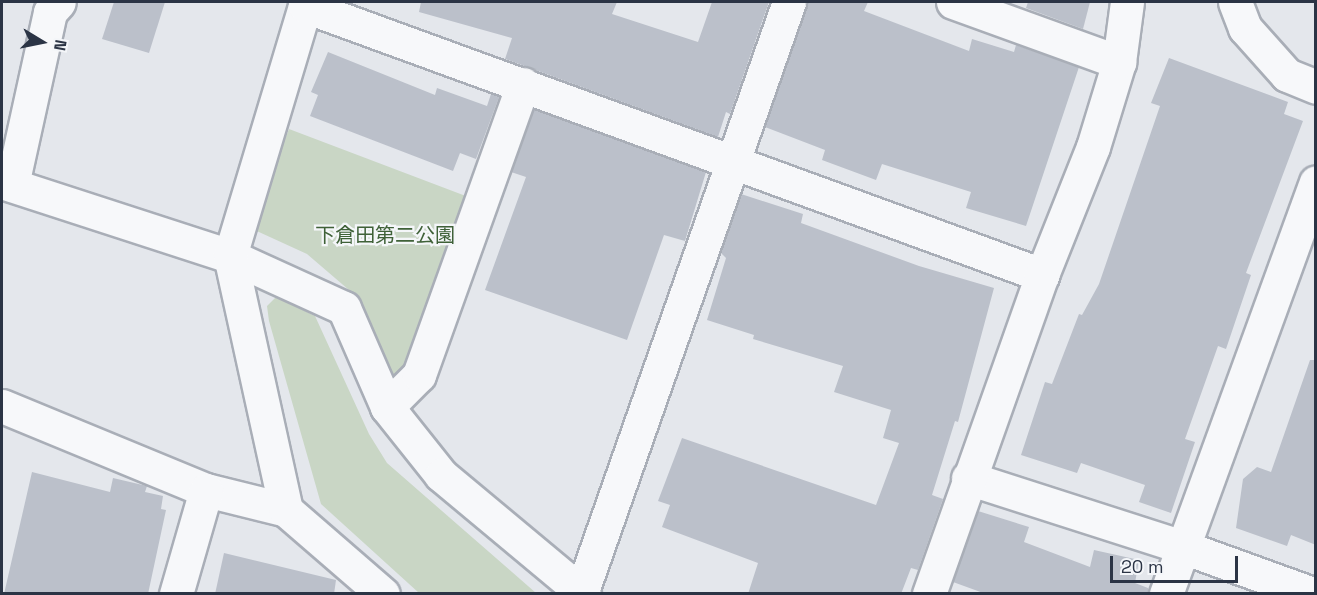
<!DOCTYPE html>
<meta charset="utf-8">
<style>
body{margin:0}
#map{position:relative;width:1317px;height:595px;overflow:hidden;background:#e4e7ec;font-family:"Space Grotesk","Noto Sans JP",sans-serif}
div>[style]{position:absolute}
.green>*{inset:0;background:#c9d6c5}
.building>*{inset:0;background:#bbc0ca}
.roads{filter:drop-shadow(2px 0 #a9aeb7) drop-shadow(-2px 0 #a9aeb7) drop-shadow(0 2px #a9aeb7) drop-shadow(0 -2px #a9aeb7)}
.street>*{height:33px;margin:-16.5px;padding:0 16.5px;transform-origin:16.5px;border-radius:16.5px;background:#f7f8fa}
span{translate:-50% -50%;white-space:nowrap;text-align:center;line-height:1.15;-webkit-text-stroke:4.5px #f4f6f9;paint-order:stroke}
.park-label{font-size:20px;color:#3f6138}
.frame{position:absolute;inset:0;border:3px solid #2b3445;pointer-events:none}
.north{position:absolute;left:12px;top:12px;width:60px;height:60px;-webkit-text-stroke:4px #f4f6f9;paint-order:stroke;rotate:100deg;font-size:16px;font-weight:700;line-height:24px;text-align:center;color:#2b3445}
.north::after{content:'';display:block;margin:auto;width:21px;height:27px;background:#2b3445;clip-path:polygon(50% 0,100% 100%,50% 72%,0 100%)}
.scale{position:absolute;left:1110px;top:556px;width:128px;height:27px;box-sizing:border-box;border:3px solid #2b3445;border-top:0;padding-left:8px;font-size:18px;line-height:21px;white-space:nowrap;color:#2b3445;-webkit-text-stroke:4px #f4f6f9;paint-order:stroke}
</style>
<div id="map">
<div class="green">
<i style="clip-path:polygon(289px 129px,471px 198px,406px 368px,392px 384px,349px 290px,307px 254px,250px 228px)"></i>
<i style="clip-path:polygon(276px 297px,315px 316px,369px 434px,387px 463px,536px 593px,419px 593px,321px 504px,269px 321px,267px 306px)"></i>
</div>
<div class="building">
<i style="clip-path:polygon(114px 2px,165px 2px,149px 53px,102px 39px)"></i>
<i style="clip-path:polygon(421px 2px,617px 2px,612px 14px,698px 42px,712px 2px,769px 2px,730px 114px,726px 112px,718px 137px,505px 59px,512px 38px,419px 12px)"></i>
<i style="clip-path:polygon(807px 2px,868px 2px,864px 11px,969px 51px,972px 39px,1014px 52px,1016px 45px,1079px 67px,1026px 226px,966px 208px,971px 192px,882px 164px,876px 180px,822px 160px,825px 150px,765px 127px)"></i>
<i style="clip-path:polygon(1028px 2px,1090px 2px,1083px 29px,1026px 8px)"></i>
<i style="clip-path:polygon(328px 52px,435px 95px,437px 88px,487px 106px,491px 94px,499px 97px,476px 159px,460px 153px,453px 171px,310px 116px,318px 95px,311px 92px)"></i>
<i style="clip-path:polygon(1169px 58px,1288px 102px,1284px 114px,1303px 121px,1246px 273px,1251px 275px,1226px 349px,1218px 346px,1185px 439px,1195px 442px,1171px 513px,1139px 502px,1145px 485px,1081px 463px,1077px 473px,1021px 455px,1045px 382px,1052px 384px,1079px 314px,1082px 315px,1099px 284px,1160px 106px,1151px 103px)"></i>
<i style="clip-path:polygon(534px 109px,706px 172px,685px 241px,664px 235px,627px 340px,485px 290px,526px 177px,511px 172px)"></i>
<i style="clip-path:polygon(741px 194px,803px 214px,801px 223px,919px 266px,994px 288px,958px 422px,955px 421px,932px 495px,943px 499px,918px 570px,911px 568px,901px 594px,748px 594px,758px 563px,662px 527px,670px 505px,658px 501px,682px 438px,876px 505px,899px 443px,883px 438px,891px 410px,834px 392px,843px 366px,753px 339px,754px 335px,707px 320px,726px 258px,721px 253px)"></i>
<i style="clip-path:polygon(1310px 360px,1316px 360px,1316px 545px,1291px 535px,1287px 546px,1236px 528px,1243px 479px,1257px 467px,1271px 472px)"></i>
<i style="clip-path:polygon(32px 472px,110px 492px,113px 478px,147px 486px,145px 492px,163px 496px,161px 509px,166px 510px,148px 594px,4px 594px)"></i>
<i style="clip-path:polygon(978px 511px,1029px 527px,1024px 542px,1090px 567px,1094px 550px,1139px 560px,1135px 583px,1148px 588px,1148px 594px,986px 594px,953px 582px)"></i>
<i style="clip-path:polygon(224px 553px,336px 580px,334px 594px,215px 594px)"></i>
</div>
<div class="roads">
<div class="street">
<i style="left:953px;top:2px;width:177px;rotate:19.9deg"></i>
<i style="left:1235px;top:2px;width:28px;rotate:69deg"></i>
<i style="left:1245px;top:28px;width:63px;rotate:48.2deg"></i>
<i style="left:1287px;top:75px;width:31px;rotate:22deg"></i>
<i style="left:2px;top:182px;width:240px;rotate:18deg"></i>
<i style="left:230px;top:256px;width:125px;rotate:24.5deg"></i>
<i style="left:344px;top:308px;width:108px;rotate:66.5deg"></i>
<i style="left:387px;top:407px;width:87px;rotate:51.5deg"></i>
<i style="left:441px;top:475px;width:186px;rotate:39.8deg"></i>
<i style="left:12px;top:185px;width:177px;rotate:-77.6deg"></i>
<i style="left:50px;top:12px;width:13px;rotate:-48deg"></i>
<i style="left:2px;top:406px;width:221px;rotate:22.4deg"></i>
<i style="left:206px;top:490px;width:82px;rotate:14deg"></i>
<i style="left:286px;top:510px;width:128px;rotate:40.9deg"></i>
<i style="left:387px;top:407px;width:45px;rotate:-45deg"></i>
<i style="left:419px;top:375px;width:309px;rotate:-70.3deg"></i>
<i style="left:968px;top:478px;width:226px;rotate:17.8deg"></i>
<i style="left:1183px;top:547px;width:138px;rotate:19.9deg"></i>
<i style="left:286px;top:510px;width:260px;rotate:-102.4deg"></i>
<i style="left:230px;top:256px;width:261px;rotate:-73.3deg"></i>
<i style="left:305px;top:6px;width:785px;rotate:20.05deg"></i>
<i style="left:582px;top:591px;width:624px;rotate:-70.64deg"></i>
<i style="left:176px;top:594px;width:108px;rotate:-73.9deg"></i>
<i style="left:929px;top:594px;width:338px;rotate:-70.5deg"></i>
<i style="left:1042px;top:275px;width:138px;rotate:-68.3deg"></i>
<i style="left:1093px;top:147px;width:89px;rotate:-73deg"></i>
<i style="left:1119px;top:62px;width:61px;rotate:-82.4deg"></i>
<i style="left:1166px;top:594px;width:438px;rotate:-70deg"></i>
</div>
</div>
<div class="park-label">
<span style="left:385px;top:235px">下倉田第二公園</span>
</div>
<div class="frame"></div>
<div class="north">N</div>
<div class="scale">20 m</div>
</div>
